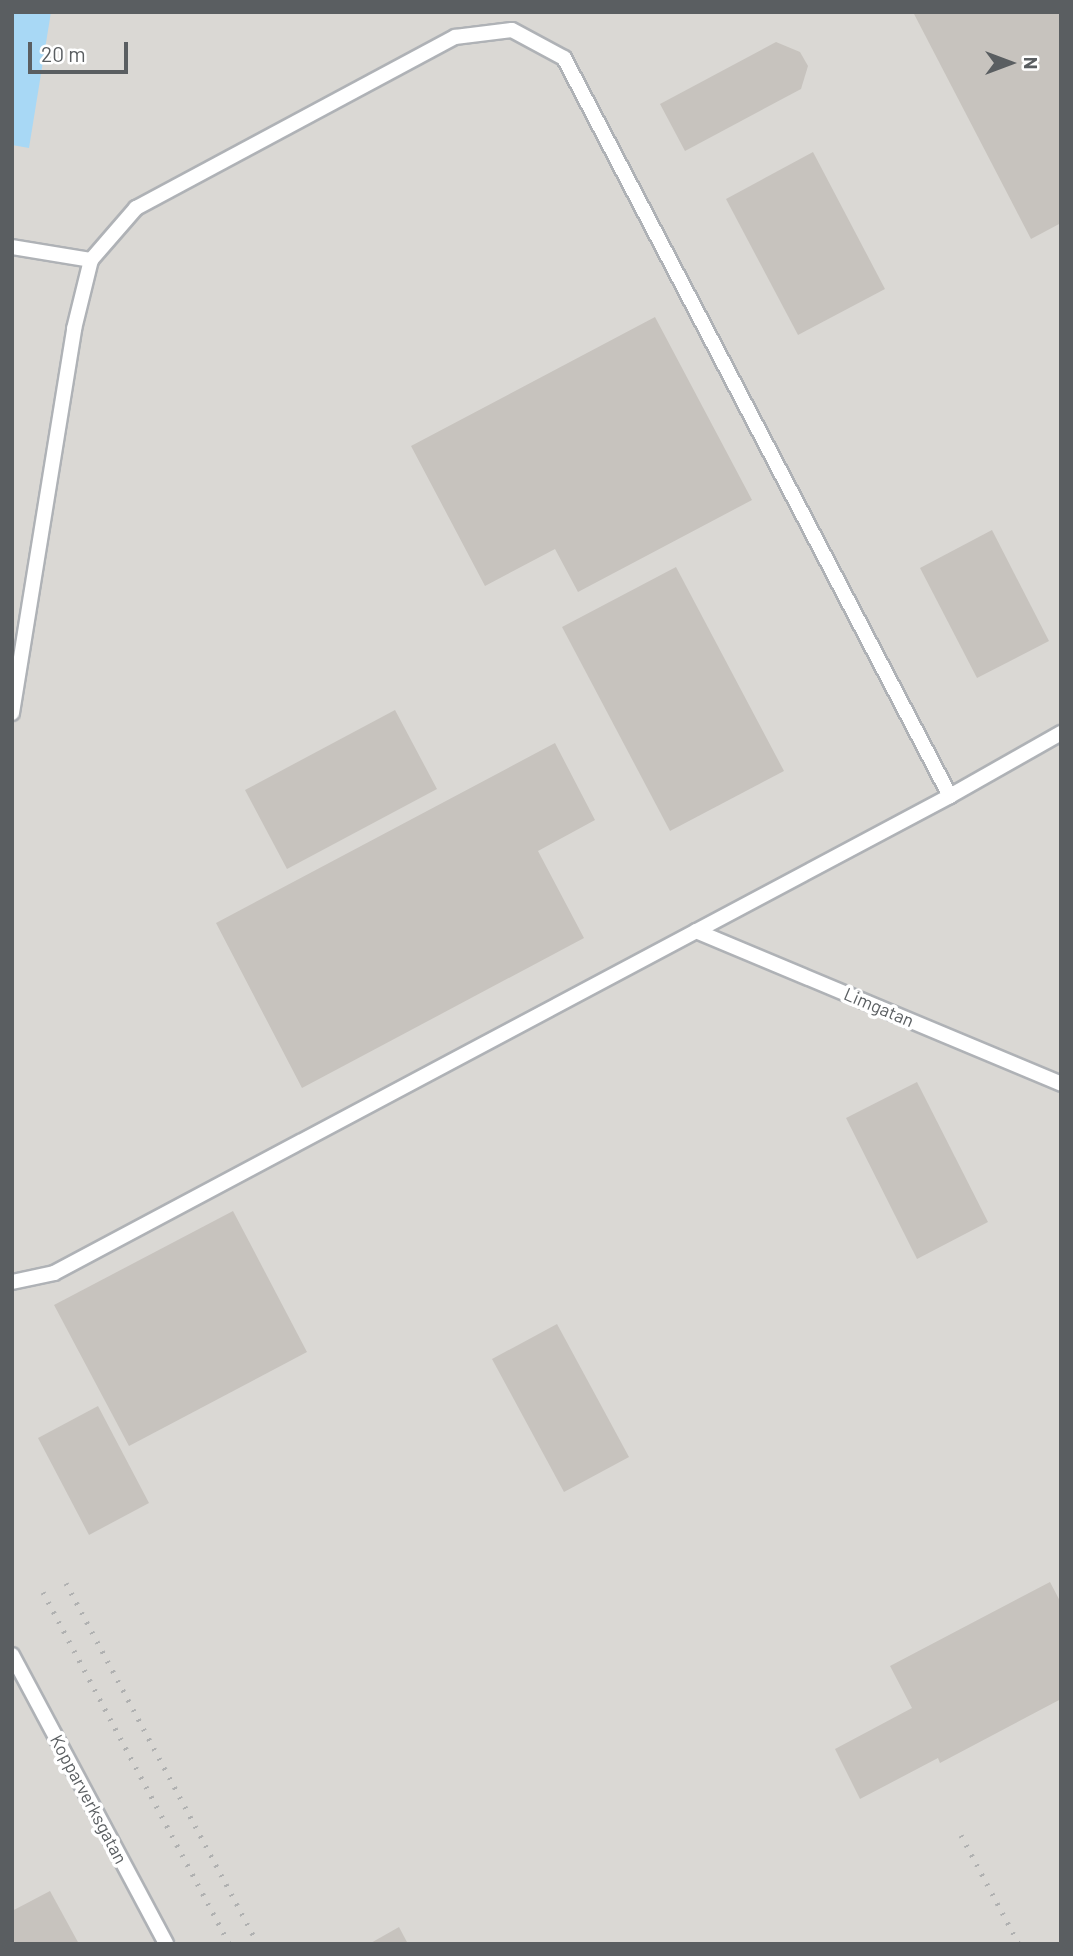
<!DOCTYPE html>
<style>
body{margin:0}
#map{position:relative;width:1073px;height:1956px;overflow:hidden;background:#ebe9e2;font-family:Barlow,sans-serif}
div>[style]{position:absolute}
.industrial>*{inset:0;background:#dad8d4}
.water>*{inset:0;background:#a8d8f5}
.building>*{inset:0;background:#c7c3be}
.roads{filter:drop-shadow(2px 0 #afb2b6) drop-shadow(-2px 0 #afb2b6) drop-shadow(0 2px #afb2b6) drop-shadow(0 -2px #afb2b6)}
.service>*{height:14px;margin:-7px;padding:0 7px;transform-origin:7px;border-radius:7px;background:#fff}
.rail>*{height:5px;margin-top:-2.5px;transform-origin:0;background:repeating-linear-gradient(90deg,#b0b1b1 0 2px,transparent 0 11px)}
span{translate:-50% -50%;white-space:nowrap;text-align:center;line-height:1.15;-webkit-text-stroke:7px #fff;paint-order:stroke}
.street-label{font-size:18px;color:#5a5e61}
.frame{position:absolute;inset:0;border:14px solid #5a5e61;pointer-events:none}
.north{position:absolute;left:975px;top:28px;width:70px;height:70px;-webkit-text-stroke:5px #fff;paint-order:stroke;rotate:90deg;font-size:19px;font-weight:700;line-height:28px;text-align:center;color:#5a5e61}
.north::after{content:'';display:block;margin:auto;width:24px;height:32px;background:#5a5e61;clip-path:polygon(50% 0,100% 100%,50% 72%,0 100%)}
.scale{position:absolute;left:28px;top:42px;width:100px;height:32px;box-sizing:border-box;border:4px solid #5a5e61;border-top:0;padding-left:9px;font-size:21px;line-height:24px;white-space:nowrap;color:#5a5e61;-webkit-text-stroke:5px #fff;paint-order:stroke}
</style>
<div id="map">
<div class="industrial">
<i style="clip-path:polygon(12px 12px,1061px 12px,1061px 1944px,12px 1944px)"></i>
</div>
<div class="water">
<i style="clip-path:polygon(12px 12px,51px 12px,29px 148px,12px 145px)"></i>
</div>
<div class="building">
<i style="clip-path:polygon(913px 12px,1061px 12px,1061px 223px,1031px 239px)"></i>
<i style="clip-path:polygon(776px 42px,800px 52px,808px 66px,801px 89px,685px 151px,660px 104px)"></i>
<i style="clip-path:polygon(813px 152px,885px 289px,798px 335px,726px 199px)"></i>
<i style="clip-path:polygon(655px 317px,752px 500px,578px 592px,555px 549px,485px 586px,411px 446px)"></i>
<i style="clip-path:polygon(992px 530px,1049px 641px,977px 678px,920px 568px)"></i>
<i style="clip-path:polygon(676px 567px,784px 771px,670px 831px,562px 627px)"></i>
<i style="clip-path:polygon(395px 710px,437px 789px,287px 869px,245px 790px)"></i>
<i style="clip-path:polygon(555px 743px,595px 820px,538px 851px,584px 938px,302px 1088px,216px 923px)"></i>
<i style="clip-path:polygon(917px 1082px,988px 1222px,917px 1259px,846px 1118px)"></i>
<i style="clip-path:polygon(233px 1211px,307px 1352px,129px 1446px,54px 1305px)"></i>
<i style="clip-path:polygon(557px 1324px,629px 1457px,564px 1492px,492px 1359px)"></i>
<i style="clip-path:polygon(98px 1406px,149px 1503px,89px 1535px,38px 1438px)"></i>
<i style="clip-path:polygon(1050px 1582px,1061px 1603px,1061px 1699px,940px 1763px,938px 1758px,860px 1799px,835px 1749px,912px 1708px,890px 1666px)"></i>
<i style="clip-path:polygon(50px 1891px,79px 1944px,12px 1944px,12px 1911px)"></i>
<i style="clip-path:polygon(399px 1927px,408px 1944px,369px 1944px)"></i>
</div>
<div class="roads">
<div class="service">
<i style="left:12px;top:247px;width:80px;rotate:9.3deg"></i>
<i style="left:12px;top:713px;width:389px;rotate:-80.8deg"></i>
<i style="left:74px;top:329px;width:71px;rotate:-76.2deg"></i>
<i style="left:91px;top:260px;width:69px;rotate:-49.1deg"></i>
<i style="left:136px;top:208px;width:362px;rotate:-28.2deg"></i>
<i style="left:455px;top:37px;width:57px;rotate:-7deg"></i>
<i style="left:512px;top:30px;width:59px;rotate:28.3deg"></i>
<i style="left:564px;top:58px;width:833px;rotate:62.39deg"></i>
<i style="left:950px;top:796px;width:1015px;rotate:151.97deg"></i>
<i style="left:54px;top:1273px;width:43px;rotate:167.9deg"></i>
<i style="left:950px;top:796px;width:128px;rotate:-29.6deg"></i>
<i style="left:696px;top:931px;width:396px;rotate:22.7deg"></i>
<i style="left:12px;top:1655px;width:327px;rotate:61.9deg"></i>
</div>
</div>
<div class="rail">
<i style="left:66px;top:1583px;width:409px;rotate:62deg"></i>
<i style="left:43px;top:1592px;width:398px;rotate:62.1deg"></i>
<i style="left:961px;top:1835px;width:123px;rotate:62deg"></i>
</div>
<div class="street-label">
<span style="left:879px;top:1007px;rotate:23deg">Limgatan</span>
<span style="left:89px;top:1799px;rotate:62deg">Kopparverksgatan</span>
</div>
<div class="frame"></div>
<div class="north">N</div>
<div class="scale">20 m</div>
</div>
